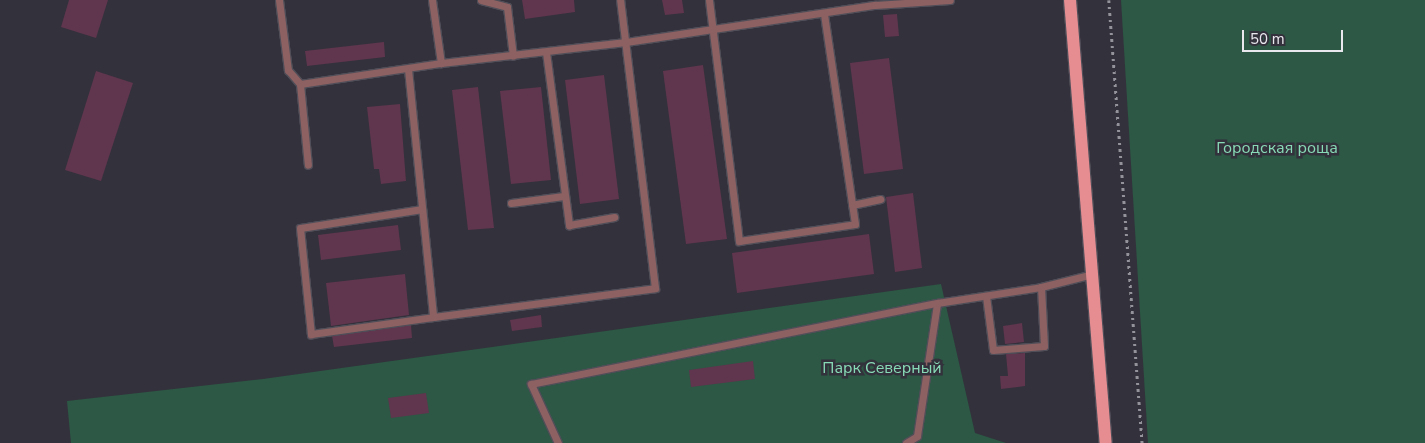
<!DOCTYPE html>
<meta charset="utf-8">
<style>
body{margin:0}
#map{position:relative;width:1425px;height:443px;overflow:hidden;background:#33313b;font-family:"Nunito Sans",sans-serif}
div>[style]{position:absolute}
.green>*{inset:0;background:#2c5845}
.building>*{inset:0;background:#5f364d}
.path>*{height:2.5px;margin-top:-1.25px;transform-origin:0;background:repeating-linear-gradient(90deg,#94939b 0 2.5px,transparent 0 6.5px)}
.roads{filter:drop-shadow(1px 0 #504e58) drop-shadow(-1px 0 #504e58) drop-shadow(0 1px #504e58) drop-shadow(0 -1px #504e58)}
.service>*{height:7px;margin:-3.5px;padding:0 3.5px;transform-origin:3.5px;border-radius:3.5px;background:#8d6162}
.primary>*{height:12px;margin:-6px;padding:0 6px;transform-origin:6px;border-radius:6px;background:#e58d91}
span{translate:-50% -50%;white-space:nowrap;text-align:center;line-height:1.15;-webkit-text-stroke:5px #33313b;paint-order:stroke}
.park-label{font-size:16px;color:#88dbb7}
.scale{position:absolute;left:1242px;top:30px;width:101px;height:22px;box-sizing:border-box;border:2px solid #e9e8ef;border-top:0;padding-left:6px;font-size:15px;line-height:18px;white-space:nowrap;color:#e9e8ef;-webkit-text-stroke:4px #33313b;paint-order:stroke}
</style>
<div id="map">
<div class="green">
<i style="clip-path:polygon(1121px 0,1425px 0,1425px 443px,1148px 443px)"></i>
<i style="clip-path:polygon(941px 284px,975px 433px,1006px 443px,71px 443px,67px 401px,263px 379px)"></i>
</div>
<div class="building">
<i style="clip-path:polygon(69px 0,108px 0,96px 38px,61px 27px)"></i>
<i style="clip-path:polygon(522px 0,574px 0,575px 12px,525px 19px)"></i>
<i style="clip-path:polygon(662px 0,682px 0,684px 13px,665px 15px)"></i>
<i style="clip-path:polygon(897px 14px,899px 36px,885px 37px,883px 15px)"></i>
<i style="clip-path:polygon(384px 42px,385px 57px,307px 66px,305px 51px)"></i>
<i style="clip-path:polygon(889px 58px,903px 169px,864px 174px,850px 63px)"></i>
<i style="clip-path:polygon(703px 65px,727px 239px,686px 244px,663px 71px)"></i>
<i style="clip-path:polygon(96px 71px,133px 83px,101px 181px,65px 170px)"></i>
<i style="clip-path:polygon(604px 75px,619px 199px,580px 204px,565px 80px)"></i>
<i style="clip-path:polygon(478px 87px,494px 228px,468px 230px,452px 90px)"></i>
<i style="clip-path:polygon(541px 87px,551px 180px,511px 184px,500px 91px)"></i>
<i style="clip-path:polygon(400px 104px,406px 181px,381px 184px,379px 169px,374px 169px,367px 107px)"></i>
<i style="clip-path:polygon(913px 193px,922px 268px,895px 272px,886px 197px)"></i>
<i style="clip-path:polygon(398px 225px,401px 250px,321px 260px,318px 235px)"></i>
<i style="clip-path:polygon(869px 234px,874px 274px,737px 293px,732px 253px)"></i>
<i style="clip-path:polygon(405px 274px,409px 315px,331px 326px,326px 283px)"></i>
<i style="clip-path:polygon(541px 315px,542px 327px,512px 331px,510px 320px)"></i>
<i style="clip-path:polygon(1022px 323px,1024px 342px,1005px 344px,1003px 326px)"></i>
<i style="clip-path:polygon(411px 325px,412px 338px,334px 347px,332px 336px)"></i>
<i style="clip-path:polygon(1025px 353px,1025px 386px,1001px 389px,1000px 376px,1008px 376px,1006px 354px)"></i>
<i style="clip-path:polygon(753px 361px,755px 379px,691px 387px,689px 370px)"></i>
<i style="clip-path:polygon(426px 393px,429px 413px,391px 418px,388px 398px)"></i>
</div>
<div class="path">
<i style="left:1109px;top:0;width:444px;rotate:85.7deg"></i>
</div>
<div class="roads">
<div class="service">
<i style="left:279px;top:0;width:71px;rotate:82.7deg"></i>
<i style="left:288px;top:70px;width:18px;rotate:49deg"></i>
<i style="left:300px;top:84px;width:81px;rotate:84.4deg"></i>
<i style="left:432px;top:0;width:64px;rotate:81.9deg"></i>
<i style="left:481px;top:0;width:27px;rotate:15deg"></i>
<i style="left:507px;top:7px;width:49px;rotate:83deg"></i>
<i style="left:709px;top:0;width:243px;rotate:82.9deg"></i>
<i style="left:739px;top:241px;width:117px;rotate:-8.3deg"></i>
<i style="left:855px;top:224px;width:212px;rotate:-98.4deg"></i>
<i style="left:546px;top:52px;width:175px;rotate:82.4deg"></i>
<i style="left:569px;top:225px;width:46px;rotate:-10.1deg"></i>
<i style="left:408px;top:69px;width:249px;rotate:84.2deg"></i>
<i style="left:433px;top:317px;width:224px;rotate:-7.4deg"></i>
<i style="left:655px;top:288px;width:290px;rotate:-96.9deg"></i>
<i style="left:300px;top:84px;width:143px;rotate:-8.5deg"></i>
<i style="left:441px;top:63px;width:186px;rotate:-6.5deg"></i>
<i style="left:626px;top:42px;width:252px;rotate:-8.5deg"></i>
<i style="left:875px;top:5px;width:75px;rotate:-3.8deg"></i>
<i style="left:511px;top:203px;width:53px;rotate:-7.5deg"></i>
<i style="left:852px;top:205px;width:29px;rotate:-12deg"></i>
<i style="left:422px;top:209px;width:123px;rotate:171.1deg"></i>
<i style="left:300px;top:228px;width:107px;rotate:84.1deg"></i>
<i style="left:311px;top:334px;width:123px;rotate:-7.9deg"></i>
<i style="left:986px;top:296px;width:54px;rotate:82.6deg"></i>
<i style="left:993px;top:350px;width:51px;rotate:-4.5deg"></i>
<i style="left:1044px;top:346px;width:59px;rotate:-92.9deg"></i>
<i style="left:558px;top:443px;width:65px;rotate:-114.6deg"></i>
<i style="left:531px;top:384px;width:414px;rotate:-11.3deg"></i>
<i style="left:937px;top:303px;width:105px;rotate:-8.7deg"></i>
<i style="left:1041px;top:287px;width:54px;rotate:-14deg"></i>
<i style="left:906px;top:443px;width:13px;rotate:-32deg"></i>
<i style="left:917px;top:436px;width:134px;rotate:-81.4deg"></i>
</div>
<div class="primary">
<i style="left:1070px;top:0;width:444px;rotate:85.4deg"></i>
</div>
</div>
<div class="park-label">
<span style="left:1277px;top:148px">Городская роща</span>
<span style="left:882px;top:368px">Парк Северный</span>
</div>
<div class="scale">50 m</div>
</div>
